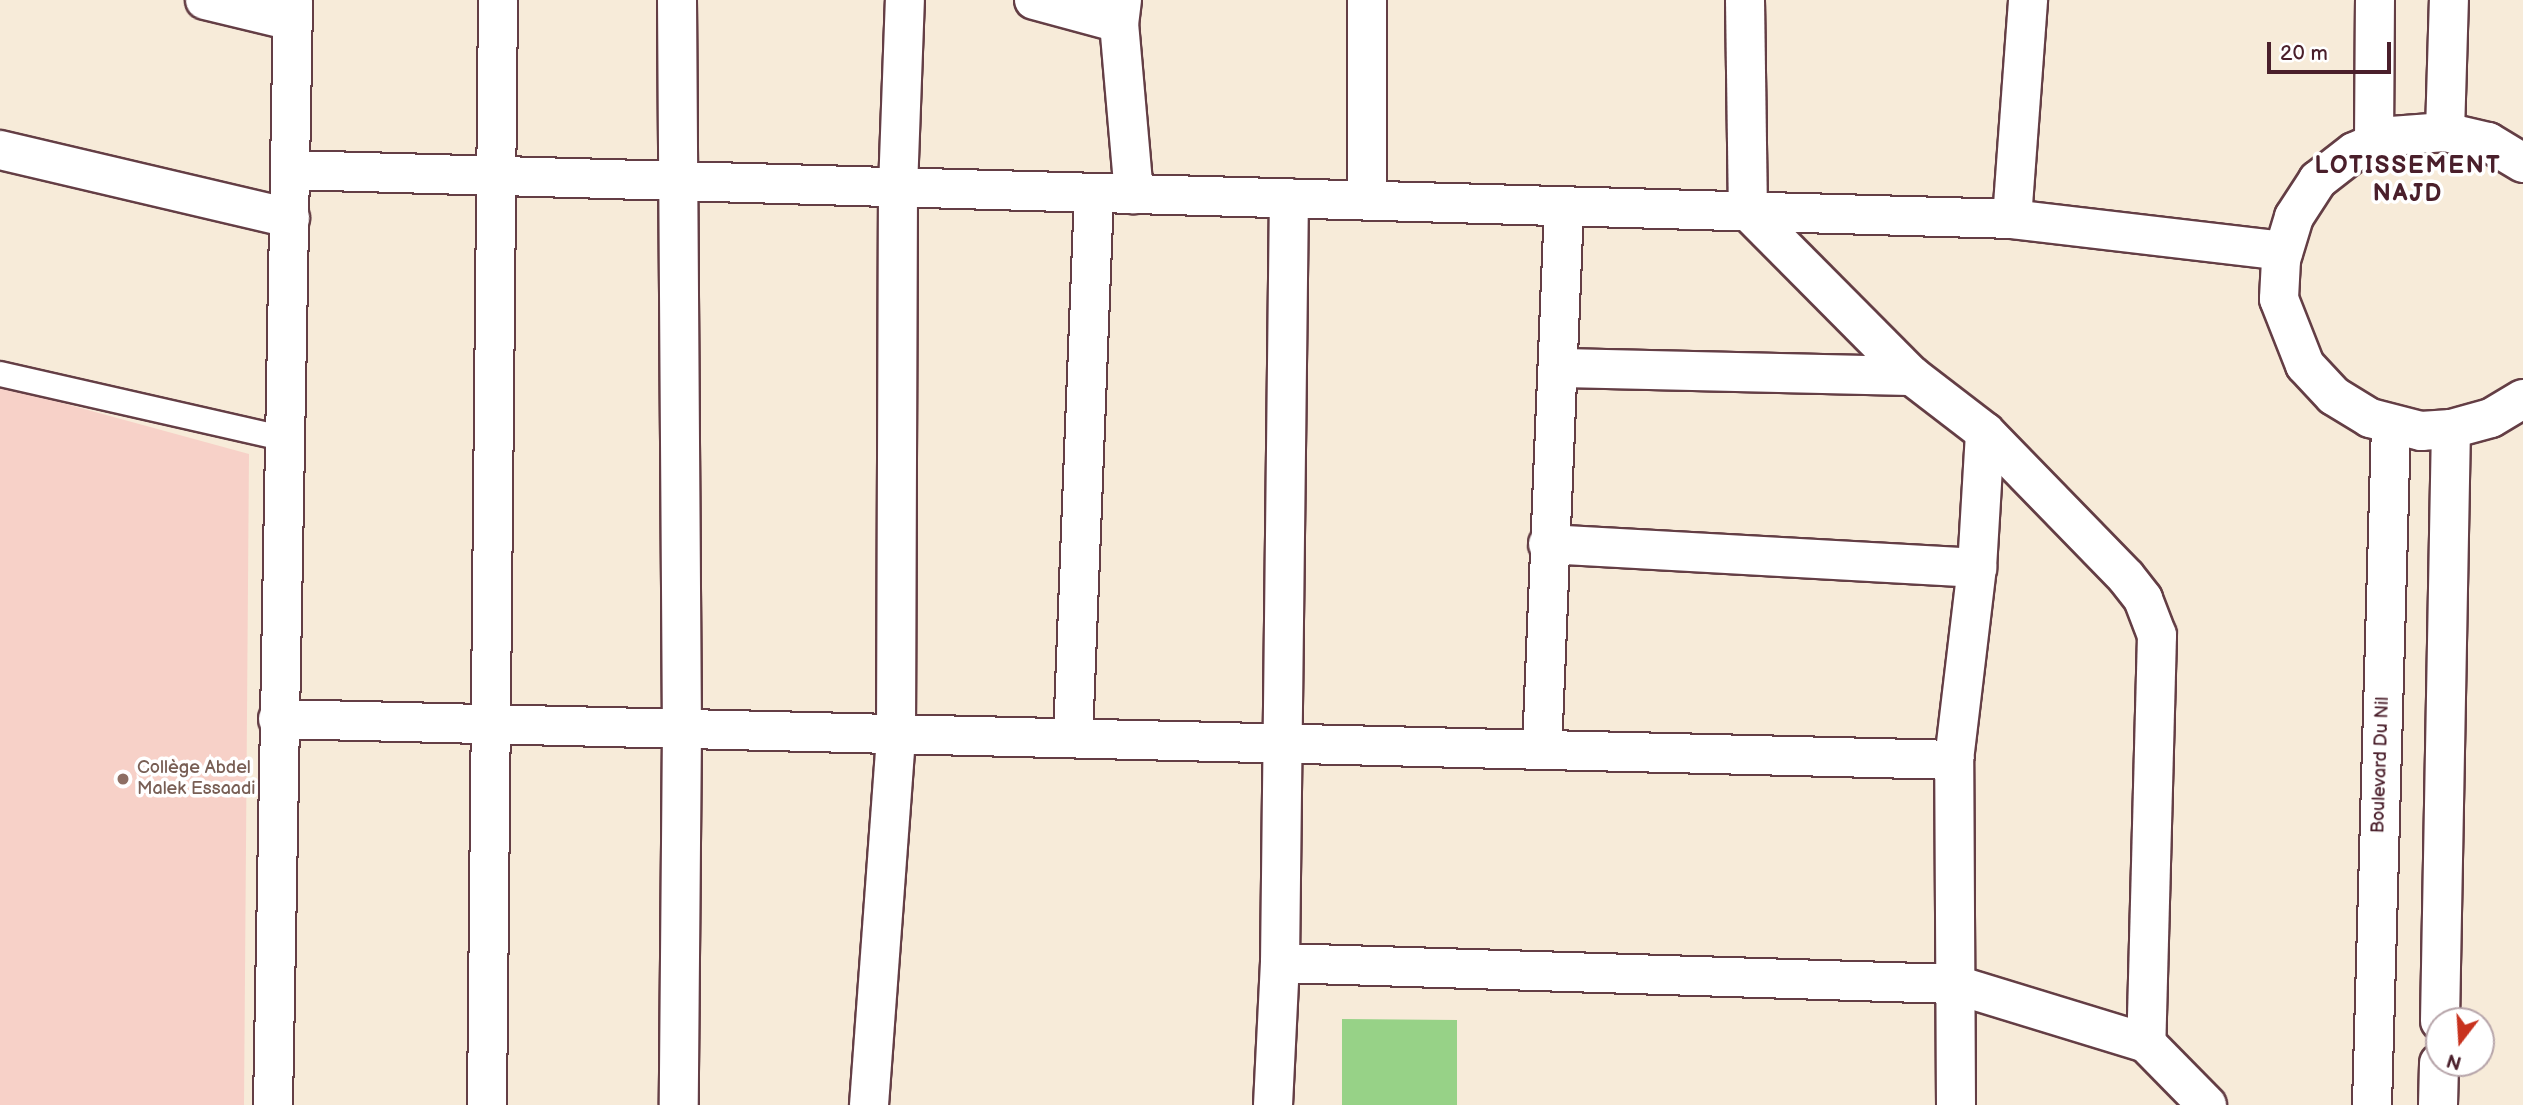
<!DOCTYPE html>
<meta charset="utf-8">
<style>
body{margin:0}
#map{position:relative;width:2523px;height:1105px;overflow:hidden;background:#f7ebd9;font-family:"Balsamiq Sans",sans-serif}
div>[style]{position:absolute}
.built>*{inset:0;background:#f7d1c8}
.green>*{inset:0;background:#97d287}
.roads{filter:drop-shadow(2px 0 #643e45) drop-shadow(-2px 0 #643e45) drop-shadow(0 2px #643e45) drop-shadow(0 -2px #643e45)}
.lane>*{height:24px;margin:-12px;padding:0 12px;transform-origin:12px;border-radius:12px;background:#fff}
.street>*{height:38px;margin:-19px;padding:0 19px;transform-origin:19px;border-radius:19px;background:#fff}
.secondary>*{height:38px;margin:-19px;padding:0 19px;transform-origin:19px;border-radius:19px;background:#fff}
.dots>*{width:19px;height:19px;translate:-50% -50%;box-sizing:border-box;border:4px solid #fff;border-radius:50%}
span{translate:-50% -50%;white-space:nowrap;text-align:center;line-height:1.15;-webkit-text-stroke:7px #fff;paint-order:stroke}
.street-label{font-size:18px;color:#4a1f2b}
.education-label{font-size:18px;color:#785e54}
.left{translate:0 -50%;text-align:left}
.district-label{font-size:24px;color:#4a1f2b;font-weight:700;letter-spacing:2px}
.north{position:absolute;left:2425px;top:1007px;width:70px;height:70px;box-sizing:border-box;background:#fff;border:2px solid #b7a5aa;border-radius:50%;rotate:197deg;font-size:19px;font-weight:700;line-height:28px;text-align:center;color:#4a1f2b}
.north::after{content:'';display:block;margin:auto;width:24px;height:32px;background:#c8321e;clip-path:polygon(50% 0,100% 100%,50% 72%,0 100%)}
.scale{position:absolute;left:2267px;top:42px;width:124px;height:32px;box-sizing:border-box;border:4px solid #4a1f2b;border-top:0;padding-left:9px;font-size:21px;line-height:24px;white-space:nowrap;color:#4a1f2b;-webkit-text-stroke:5px #fff;paint-order:stroke}
</style>
<div id="map">
<div class="built">
<i style="clip-path:polygon(0 386px,249px 454px,244px 1105px,0 1105px)"></i>
</div>
<div class="green">
<i style="clip-path:polygon(1342px 1019px,1457px 1020px,1457px 1105px,1342px 1105px)"></i>
</div>
<div class="roads">
<div class="lane">
<i style="left:0;top:374px;width:292px;rotate:12.8deg"></i>
</div>
<div class="street">
<i style="left:205px;top:0;width:89px;rotate:13.6deg"></i>
<i style="left:677px;top:0;width:729px;rotate:89.61deg"></i>
<i style="left:682px;top:729px;width:376px;rotate:90.5deg"></i>
<i style="left:1034px;top:0;width:88px;rotate:15.1deg"></i>
<i style="left:1122px;top:0;width:23px;rotate:97deg"></i>
<i style="left:1119px;top:23px;width:172px;rotate:85deg"></i>
<i style="left:1745px;top:0;width:211px;rotate:89.2deg"></i>
<i style="left:1748px;top:211px;width:233px;rotate:45.2deg"></i>
<i style="left:1912px;top:376px;width:92px;rotate:37.5deg"></i>
<i style="left:1985px;top:432px;width:202px;rotate:45.8deg"></i>
<i style="left:2126px;top:577px;width:28px;rotate:52deg"></i>
<i style="left:2143px;top:599px;width:39px;rotate:69deg"></i>
<i style="left:2157px;top:635px;width:408px;rotate:91.5deg"></i>
<i style="left:0;top:150px;width:298px;rotate:13.2deg"></i>
<i style="left:291px;top:170px;width:1722px;rotate:1.63deg"></i>
<i style="left:2012px;top:219px;width:273px;rotate:6.7deg"></i>
<i style="left:1367px;top:200px;width:200px;rotate:-90deg"></i>
<i style="left:2012px;top:219px;width:220px;rotate:-85.8deg"></i>
<i style="left:1560px;top:368px;width:352px;rotate:1.3deg"></i>
<i style="left:1548px;top:544px;width:430px;rotate:3.2deg"></i>
<i style="left:278px;top:719px;width:1677px;rotate:1.4deg"></i>
<i style="left:1073px;top:738px;width:545px;rotate:-87.79deg"></i>
<i style="left:1542px;top:750px;width:544px;rotate:-87.68deg"></i>
<i style="left:1280px;top:963px;width:673px;rotate:1.79deg"></i>
<i style="left:1953px;top:984px;width:202px;rotate:17deg"></i>
<i style="left:2146px;top:1043px;width:87px;rotate:45.5deg"></i>
<i style="left:273px;top:1105px;width:1105px;rotate:-88.96deg"></i>
<i style="left:487px;top:1105px;width:1105px;rotate:-89.43deg"></i>
<i style="left:869px;top:1105px;width:372px;rotate:-85.8deg"></i>
<i style="left:896px;top:734px;width:546px;rotate:-89.79deg"></i>
<i style="left:898px;top:188px;width:188px;rotate:-87.9deg"></i>
<i style="left:1273px;top:1105px;width:142px;rotate:-87.2deg"></i>
<i style="left:1280px;top:963px;width:765px;rotate:-89.33deg"></i>
<i style="left:1956px;top:1105px;width:345px;rotate:-90.3deg"></i>
<i style="left:1954px;top:760px;width:193px;rotate:-83.2deg"></i>
<i style="left:1977px;top:568px;width:136px;rotate:-86.6deg"></i>
</div>
<div class="secondary">
<i style="left:2445px;top:132px;width:132px;rotate:-88.3deg"></i>
<i style="left:2374px;top:141px;width:141px;rotate:-89.6deg"></i>
<i style="left:2523px;top:163px;width:41px;rotate:-149deg"></i>
<i style="left:2488px;top:142px;width:44px;rotate:-166.9deg"></i>
<i style="left:2445px;top:132px;width:54px;rotate:175.8deg"></i>
<i style="left:2391px;top:136px;width:40px;rotate:156.6deg"></i>
<i style="left:2354px;top:152px;width:46px;rotate:142.1deg"></i>
<i style="left:2318px;top:180px;width:44px;rotate:123deg"></i>
<i style="left:2294px;top:217px;width:45px;rotate:106.8deg"></i>
<i style="left:2281px;top:260px;width:39px;rotate:93deg"></i>
<i style="left:2279px;top:299px;width:71px;rotate:68.5deg"></i>
<i style="left:2305px;top:365px;width:42px;rotate:46.9deg"></i>
<i style="left:2334px;top:396px;width:42px;rotate:31.4deg"></i>
<i style="left:2370px;top:418px;width:53px;rotate:14.3deg"></i>
<i style="left:2421px;top:431px;width:30px;rotate:-4deg"></i>
<i style="left:2451px;top:429px;width:41px;rotate:-15.4deg"></i>
<i style="left:2491px;top:418px;width:37px;rotate:-31deg"></i>
<i style="left:2440px;top:1021px;width:592px;rotate:-88.94deg"></i>
<i style="left:2372px;top:1105px;width:680px;rotate:-88.4deg"></i>
<i style="left:2438px;top:1105px;width:42px;rotate:-88.6deg"></i>
</div>
</div>
<div class="dots">
<i style="left:123px;top:779px;background:#8d6e63"></i>
</div>
<div class="street-label">
<span style="left:2381px;top:765px;rotate:-88deg">Boulevard Du Nil</span>
</div>
<div class="education-label">
<span class="left" style="left:137px;top:779px">Collège Abdel<br>Malek Essaadi</span>
</div>
<div class="district-label">
<span style="left:2408px;top:180px">LOTISSEMENT<br>NAJD</span>
</div>
<div class="north">N</div>
<div class="scale">20 m</div>
</div>
